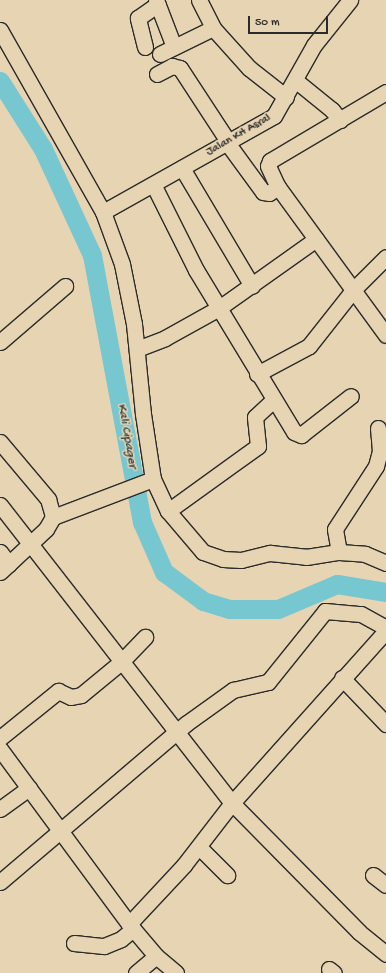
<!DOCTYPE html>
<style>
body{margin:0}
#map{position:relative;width:386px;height:973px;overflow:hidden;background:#e7d4b2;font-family:"Gochi Hand",sans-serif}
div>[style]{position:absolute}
.river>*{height:19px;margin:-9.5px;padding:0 9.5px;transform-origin:9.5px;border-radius:9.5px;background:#77c7d1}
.roads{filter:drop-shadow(1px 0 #2b2b2b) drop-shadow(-1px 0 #2b2b2b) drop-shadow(0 1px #2b2b2b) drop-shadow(0 -1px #2b2b2b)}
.minor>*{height:15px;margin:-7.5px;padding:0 7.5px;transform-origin:7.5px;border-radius:7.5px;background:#e7d4b2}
span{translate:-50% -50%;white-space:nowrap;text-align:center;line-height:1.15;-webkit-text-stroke:3px #e7d4b2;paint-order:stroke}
.street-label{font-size:12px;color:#2b2b2b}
.water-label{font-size:13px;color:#364244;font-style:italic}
.scale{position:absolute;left:248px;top:16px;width:80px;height:18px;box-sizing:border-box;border:2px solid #2b2b2b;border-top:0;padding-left:5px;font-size:12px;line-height:14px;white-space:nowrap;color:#2b2b2b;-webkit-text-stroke:3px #e7d4b2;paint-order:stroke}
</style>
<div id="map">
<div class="river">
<i style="left:0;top:81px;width:80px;rotate:57.7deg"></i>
<i style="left:43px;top:149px;width:117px;rotate:65.2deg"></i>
<i style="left:92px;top:255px;width:272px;rotate:79.4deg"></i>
<i style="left:142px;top:522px;width:55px;rotate:66.3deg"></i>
<i style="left:164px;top:572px;width:49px;rotate:36.6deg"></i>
<i style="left:203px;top:601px;width:27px;rotate:17deg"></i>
<i style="left:229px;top:609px;width:49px"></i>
<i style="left:278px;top:609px;width:64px;rotate:-23deg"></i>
<i style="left:337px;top:584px;width:50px;rotate:9.3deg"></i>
</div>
<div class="roads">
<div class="minor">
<i style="left:156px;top:0;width:50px;rotate:69deg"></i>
<i style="left:199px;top:0;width:31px;rotate:63deg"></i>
<i style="left:213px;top:28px;width:54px;rotate:48deg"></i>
<i style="left:249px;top:68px;width:47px;rotate:38.1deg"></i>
<i style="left:0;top:30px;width:209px;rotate:60.5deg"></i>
<i style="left:103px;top:212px;width:55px;rotate:69.9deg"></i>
<i style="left:122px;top:264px;width:61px;rotate:78.7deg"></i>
<i style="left:134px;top:324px;width:90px;rotate:84.3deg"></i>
<i style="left:143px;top:414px;width:66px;rotate:81.3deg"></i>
<i style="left:153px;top:479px;width:35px;rotate:65deg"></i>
<i style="left:168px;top:511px;width:54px;rotate:49.5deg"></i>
<i style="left:203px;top:552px;width:21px;rotate:19deg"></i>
<i style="left:223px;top:559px;width:18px;rotate:3deg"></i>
<i style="left:241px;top:560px;width:30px;rotate:-14deg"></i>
<i style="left:270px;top:553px;width:36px;rotate:6deg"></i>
<i style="left:306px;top:557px;width:33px;rotate:-9deg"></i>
<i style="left:339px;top:552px;width:26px;rotate:4deg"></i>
<i style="left:365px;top:554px;width:23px;rotate:23deg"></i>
<i style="left:145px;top:47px;width:30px;rotate:-104deg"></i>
<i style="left:138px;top:18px;width:24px;rotate:-35deg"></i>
<i style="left:160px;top:54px;width:59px;rotate:-26.1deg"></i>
<i style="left:157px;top:74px;width:17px;rotate:-28deg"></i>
<i style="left:172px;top:66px;width:8px;rotate:14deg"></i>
<i style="left:180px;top:68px;width:90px;rotate:56.8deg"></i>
<i style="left:295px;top:80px;width:48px;rotate:39deg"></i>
<i style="left:332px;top:110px;width:13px;rotate:51deg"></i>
<i style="left:386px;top:92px;width:135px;rotate:149.3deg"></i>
<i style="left:270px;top:161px;width:5px;rotate:112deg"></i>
<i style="left:268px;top:166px;width:23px;rotate:65deg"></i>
<i style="left:278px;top:187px;width:183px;rotate:53.9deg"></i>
<i style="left:228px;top:144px;width:59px;rotate:53.9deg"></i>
<i style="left:263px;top:192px;width:6px;rotate:9deg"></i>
<i style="left:269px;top:193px;width:11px;rotate:-34deg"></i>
<i style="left:182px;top:168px;width:137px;rotate:59.3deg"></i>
<i style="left:154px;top:186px;width:94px;rotate:63.4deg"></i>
<i style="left:196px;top:270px;width:189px;rotate:58.8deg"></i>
<i style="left:294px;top:432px;width:8px;rotate:23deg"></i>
<i style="left:301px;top:435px;width:63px;rotate:-38deg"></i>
<i style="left:103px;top:212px;width:196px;rotate:-29.3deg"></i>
<i style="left:274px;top:116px;width:81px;rotate:-60.6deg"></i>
<i style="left:314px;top:45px;width:58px;rotate:-51.3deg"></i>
<i style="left:0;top:342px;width:86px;rotate:-40.7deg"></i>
<i style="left:137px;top:349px;width:30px;rotate:-21deg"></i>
<i style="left:165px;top:338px;width:62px;rotate:-29.1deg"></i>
<i style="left:219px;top:308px;width:119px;rotate:-35.4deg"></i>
<i style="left:257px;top:374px;width:59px;rotate:-28.3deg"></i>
<i style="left:309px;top:346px;width:73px;rotate:-51.7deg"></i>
<i style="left:354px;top:289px;width:45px;rotate:-45deg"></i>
<i style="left:0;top:442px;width:75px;rotate:49.9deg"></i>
<i style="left:48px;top:499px;width:19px;rotate:74deg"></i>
<i style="left:53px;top:517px;width:14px;rotate:120deg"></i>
<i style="left:46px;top:529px;width:63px;rotate:136.9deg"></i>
<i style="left:0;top:505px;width:378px;rotate:52.1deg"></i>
<i style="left:232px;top:803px;width:181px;rotate:45.4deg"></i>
<i style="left:359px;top:932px;width:35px;rotate:39deg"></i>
<i style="left:168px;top:511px;width:111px;rotate:-35.8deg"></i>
<i style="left:258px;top:446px;width:29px;rotate:-96deg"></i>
<i style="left:255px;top:417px;width:25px;rotate:-43deg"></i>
<i style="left:53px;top:517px;width:107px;rotate:-20.8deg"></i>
<i style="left:0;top:552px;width:15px;rotate:53deg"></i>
<i style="left:339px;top:552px;width:23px;rotate:-100deg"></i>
<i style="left:335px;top:529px;width:75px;rotate:-56.9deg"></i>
<i style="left:376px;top:466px;width:16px;rotate:-75deg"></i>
<i style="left:380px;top:451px;width:23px;rotate:-95deg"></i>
<i style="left:342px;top:678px;width:64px;rotate:46.3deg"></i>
<i style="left:0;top:738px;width:75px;rotate:-39deg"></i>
<i style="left:58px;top:691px;width:14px;rotate:25deg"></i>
<i style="left:71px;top:697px;width:10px;rotate:-11deg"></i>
<i style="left:81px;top:695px;width:52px;rotate:-39.5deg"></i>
<i style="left:121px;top:662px;width:35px;rotate:-46deg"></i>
<i style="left:0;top:749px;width:217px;rotate:53.6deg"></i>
<i style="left:129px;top:924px;width:42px;rotate:49.8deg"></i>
<i style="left:156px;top:956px;width:26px;rotate:40deg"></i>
<i style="left:0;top:809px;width:36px;rotate:-36deg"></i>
<i style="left:199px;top:847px;width:40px;rotate:45deg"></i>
<i style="left:373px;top:875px;width:16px;rotate:38deg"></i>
<i style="left:0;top:882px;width:245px;rotate:-40.4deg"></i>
<i style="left:187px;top:723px;width:57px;rotate:-35.7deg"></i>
<i style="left:233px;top:690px;width:36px;rotate:-13deg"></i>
<i style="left:268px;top:682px;width:91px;rotate:-51.2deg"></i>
<i style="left:325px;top:611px;width:36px;rotate:5deg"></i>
<i style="left:361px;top:614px;width:29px;rotate:29deg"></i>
<i style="left:129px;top:924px;width:81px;rotate:-47deg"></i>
<i style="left:184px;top:865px;width:78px;rotate:-52.3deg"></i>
<i style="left:232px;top:803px;width:231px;rotate:-48.2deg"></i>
<i style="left:74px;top:943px;width:30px;rotate:6deg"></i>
<i style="left:104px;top:946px;width:18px;rotate:-22deg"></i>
<i style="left:121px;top:939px;width:16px;rotate:-40deg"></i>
<i style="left:329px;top:969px;width:6px;rotate:39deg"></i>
<i style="left:136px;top:973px;width:26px;rotate:-40deg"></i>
</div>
</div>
<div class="street-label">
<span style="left:239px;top:136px;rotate:-30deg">Jalan KH Asral</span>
</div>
<div class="water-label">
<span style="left:126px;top:436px;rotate:80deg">Kali Cipager</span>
</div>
<div class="scale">50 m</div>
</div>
